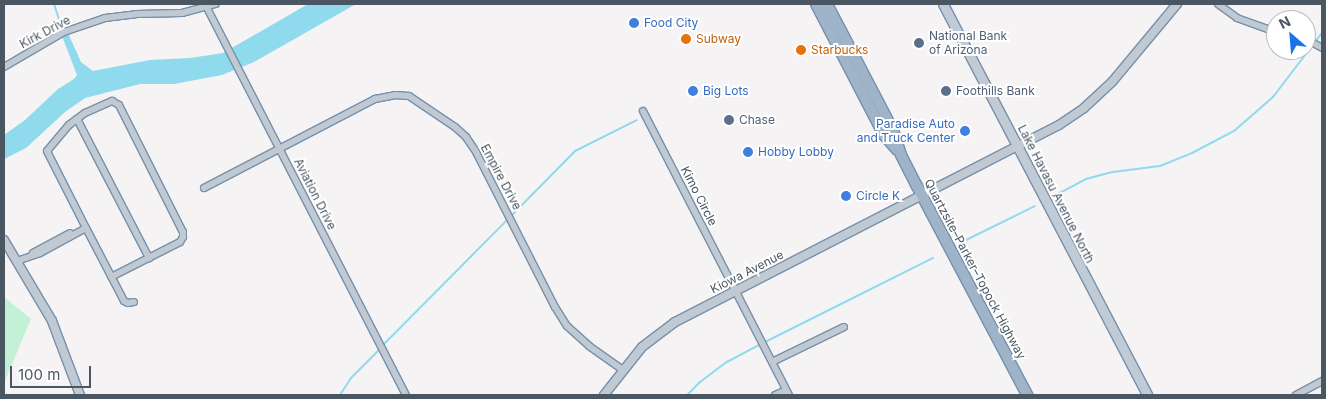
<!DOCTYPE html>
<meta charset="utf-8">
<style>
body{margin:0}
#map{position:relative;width:1326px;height:399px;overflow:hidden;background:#f5f3f3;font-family:Inter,sans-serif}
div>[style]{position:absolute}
.green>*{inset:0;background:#c3f1d5}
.water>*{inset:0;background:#90daee}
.stream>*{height:2px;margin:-1px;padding:0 1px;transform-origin:1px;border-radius:1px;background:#90daee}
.roads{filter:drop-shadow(1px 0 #7690ad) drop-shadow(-1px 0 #7690ad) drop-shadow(0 1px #7690ad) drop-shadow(0 -1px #7690ad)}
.minor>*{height:6px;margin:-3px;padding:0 3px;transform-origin:3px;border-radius:3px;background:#c1cad2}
.tertiary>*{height:8px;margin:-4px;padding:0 4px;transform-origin:4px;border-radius:4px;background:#c1cad2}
.secondary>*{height:9px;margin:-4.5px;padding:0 4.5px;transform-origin:4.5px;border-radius:4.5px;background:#c1cbd6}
.trunk>*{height:10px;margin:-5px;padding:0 5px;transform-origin:5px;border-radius:5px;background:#9fb4c9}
.dots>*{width:14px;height:14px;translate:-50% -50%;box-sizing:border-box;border:2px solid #fff;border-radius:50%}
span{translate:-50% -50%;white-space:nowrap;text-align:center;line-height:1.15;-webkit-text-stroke:4px #fff;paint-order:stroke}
.shop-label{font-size:12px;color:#366cbe}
.left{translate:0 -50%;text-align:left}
.right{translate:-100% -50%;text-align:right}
.street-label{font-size:12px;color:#4a5661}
.service-label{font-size:12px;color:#4e5e75}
.food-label{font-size:12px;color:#c56008}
.frame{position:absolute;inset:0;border:5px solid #4a5661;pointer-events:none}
.north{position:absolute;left:1266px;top:10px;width:50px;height:50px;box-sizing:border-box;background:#fff;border:1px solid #b7bbc0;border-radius:50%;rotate:333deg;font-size:14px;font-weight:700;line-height:20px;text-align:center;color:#4a5661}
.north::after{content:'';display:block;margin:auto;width:18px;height:22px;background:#1a73e8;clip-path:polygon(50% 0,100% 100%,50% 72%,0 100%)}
.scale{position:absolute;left:10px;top:366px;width:81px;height:22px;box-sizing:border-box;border:2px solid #4a5661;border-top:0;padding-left:6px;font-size:15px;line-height:18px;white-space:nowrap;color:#4a5661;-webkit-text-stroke:4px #fff;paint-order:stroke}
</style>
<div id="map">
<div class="green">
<i style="clip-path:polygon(4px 297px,31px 319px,4px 383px)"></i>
</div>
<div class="water">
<i style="clip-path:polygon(308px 4px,356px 4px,254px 62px,222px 75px,174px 84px,140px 84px,85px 98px,65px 112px,26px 148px,4px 159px,4px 135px,25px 120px,58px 89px,74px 79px,77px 75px,57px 23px,63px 22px,81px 62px,93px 71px,150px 60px,190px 58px,223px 53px)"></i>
</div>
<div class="stream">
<i style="left:54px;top:4px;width:20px;rotate:72deg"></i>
<i style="left:1054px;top:196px;width:36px;rotate:-28deg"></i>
<i style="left:1086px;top:179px;width:28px;rotate:-15deg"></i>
<i style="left:1113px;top:172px;width:47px;rotate:-7.3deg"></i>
<i style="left:1160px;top:166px;width:35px;rotate:-22deg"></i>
<i style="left:1192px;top:153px;width:47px;rotate:-27.6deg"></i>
<i style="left:1234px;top:131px;width:52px;rotate:-41.1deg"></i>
<i style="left:1273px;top:97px;width:81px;rotate:-52.6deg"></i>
<i style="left:511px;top:216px;width:91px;rotate:-45.4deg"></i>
<i style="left:575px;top:151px;width:69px;rotate:-26.6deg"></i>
<i style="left:962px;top:242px;width:81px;rotate:-26.3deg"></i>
<i style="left:765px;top:342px;width:188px;rotate:-26.6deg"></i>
<i style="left:383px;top:345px;width:177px;rotate:-45.2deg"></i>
<i style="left:340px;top:395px;width:20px;rotate:-57deg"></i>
<i style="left:351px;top:378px;width:41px;rotate:-45deg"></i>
<i style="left:687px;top:395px;width:18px;rotate:-45deg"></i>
<i style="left:700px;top:382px;width:34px;rotate:-37deg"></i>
<i style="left:727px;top:362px;width:38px;rotate:-28deg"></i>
</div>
<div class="roads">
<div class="minor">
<i style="left:205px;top:4px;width:440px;rotate:62.8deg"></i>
<i style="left:1218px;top:4px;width:24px;rotate:36deg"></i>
<i style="left:1237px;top:18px;width:41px;rotate:19.7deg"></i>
<i style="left:1306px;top:39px;width:18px;rotate:29deg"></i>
<i style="left:4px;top:67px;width:69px;rotate:-30.3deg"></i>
<i style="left:64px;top:32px;width:43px;rotate:-18.9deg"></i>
<i style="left:105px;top:18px;width:31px;rotate:-7deg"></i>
<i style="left:136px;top:14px;width:46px;rotate:-1.2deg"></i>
<i style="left:182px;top:13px;width:35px;rotate:-15deg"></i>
<i style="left:643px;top:111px;width:319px;rotate:62.8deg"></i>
<i style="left:77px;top:119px;width:157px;rotate:62.6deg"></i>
<i style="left:204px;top:188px;width:193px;rotate:-27.5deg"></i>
<i style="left:375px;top:99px;width:20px;rotate:-11deg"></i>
<i style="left:395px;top:95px;width:14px;rotate:4deg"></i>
<i style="left:409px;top:96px;width:55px;rotate:34deg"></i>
<i style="left:455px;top:127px;width:15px;rotate:42deg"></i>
<i style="left:466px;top:137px;width:18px;rotate:56deg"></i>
<i style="left:476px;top:152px;width:174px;rotate:63deg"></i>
<i style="left:555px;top:307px;width:22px;rotate:58deg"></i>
<i style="left:567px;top:326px;width:30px;rotate:42deg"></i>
<i style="left:589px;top:346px;width:42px;rotate:35.2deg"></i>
<i style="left:86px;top:228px;width:86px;rotate:-116.9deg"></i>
<i style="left:47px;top:151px;width:34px;rotate:-50deg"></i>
<i style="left:69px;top:125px;width:20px;rotate:-37deg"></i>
<i style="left:85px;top:113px;width:30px;rotate:-24deg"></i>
<i style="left:112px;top:101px;width:8px;rotate:30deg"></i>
<i style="left:119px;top:105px;width:142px;rotate:63.3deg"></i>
<i style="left:183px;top:232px;width:5px;rotate:90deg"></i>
<i style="left:183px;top:237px;width:6px;rotate:121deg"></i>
<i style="left:180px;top:242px;width:77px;rotate:153.1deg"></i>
<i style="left:33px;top:253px;width:42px;rotate:-28.4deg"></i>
<i style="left:17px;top:261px;width:24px;rotate:-19deg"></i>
<i style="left:40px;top:253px;width:52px;rotate:-28.5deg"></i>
<i style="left:86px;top:228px;width:82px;rotate:62.5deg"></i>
<i style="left:124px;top:301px;width:4px;rotate:27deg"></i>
<i style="left:128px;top:303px;width:6px;rotate:-9deg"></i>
<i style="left:772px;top:362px;width:80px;rotate:-25.9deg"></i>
<i style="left:775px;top:395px;width:12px;rotate:-24deg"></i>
<i style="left:1296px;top:395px;width:30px;rotate:-28deg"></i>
</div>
<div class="tertiary">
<i style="left:4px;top:240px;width:94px;rotate:59.3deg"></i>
<i style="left:52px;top:321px;width:79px;rotate:69.3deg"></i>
<i style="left:604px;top:395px;width:61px;rotate:-51.6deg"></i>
<i style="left:642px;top:347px;width:41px;rotate:-37.1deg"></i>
<i style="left:675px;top:322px;width:386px;rotate:-27.2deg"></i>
<i style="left:1018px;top:146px;width:46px;rotate:-27.1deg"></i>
<i style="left:1059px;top:125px;width:30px;rotate:-34deg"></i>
<i style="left:1084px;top:108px;width:38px;rotate:-43deg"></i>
<i style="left:1112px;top:82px;width:102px;rotate:-50.2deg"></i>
</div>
<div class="secondary">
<i style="left:943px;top:4px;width:441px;rotate:62.4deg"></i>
</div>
<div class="trunk">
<i style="left:816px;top:4px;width:148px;rotate:62.6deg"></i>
<i style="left:884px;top:135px;width:20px;rotate:49deg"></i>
<i style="left:827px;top:4px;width:142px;rotate:62.4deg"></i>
<i style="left:893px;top:130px;width:26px;rotate:72deg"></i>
<i style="left:901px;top:155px;width:35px;rotate:63deg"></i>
<i style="left:917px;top:186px;width:236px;rotate:62.2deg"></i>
</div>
</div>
<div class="dots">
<i style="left:634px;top:23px;background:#3f7fe0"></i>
<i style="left:686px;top:39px;background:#e8710a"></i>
<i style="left:919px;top:43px;background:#5c6f8a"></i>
<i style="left:801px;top:50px;background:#e8710a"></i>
<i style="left:693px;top:91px;background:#3f7fe0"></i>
<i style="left:946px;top:91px;background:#5c6f8a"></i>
<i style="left:729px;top:120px;background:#5c6f8a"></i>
<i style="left:965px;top:131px;background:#3f7fe0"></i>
<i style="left:748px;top:152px;background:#3f7fe0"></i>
<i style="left:846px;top:196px;background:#3f7fe0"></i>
</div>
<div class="shop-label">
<span class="left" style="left:644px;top:23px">Food City</span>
<span class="left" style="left:703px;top:91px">Big Lots</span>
<span class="right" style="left:955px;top:131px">Paradise Auto<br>and Truck Center</span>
<span class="left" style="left:758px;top:152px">Hobby Lobby</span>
<span class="left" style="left:856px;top:196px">Circle K</span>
</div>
<div class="street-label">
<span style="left:45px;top:32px;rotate:-28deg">Kirk Drive</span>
<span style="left:501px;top:177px;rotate:62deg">Empire Drive</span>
<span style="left:315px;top:194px;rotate:63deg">Aviation Drive</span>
<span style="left:1056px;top:194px;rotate:63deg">Lake Havasu Avenue North</span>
<span style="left:699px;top:196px;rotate:63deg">Kimo Circle</span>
<span style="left:975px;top:269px;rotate:62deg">Quartzsite–Parker–Topock Highway</span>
<span style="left:747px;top:272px;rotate:-27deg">Kiowa Avenue</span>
</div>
<div class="service-label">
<span class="left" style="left:929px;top:43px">National Bank<br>of Arizona</span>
<span class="left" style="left:956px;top:91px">Foothills Bank</span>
<span class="left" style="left:739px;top:120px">Chase</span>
</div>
<div class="food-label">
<span class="left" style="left:696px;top:39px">Subway</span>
<span class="left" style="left:811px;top:50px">Starbucks</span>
</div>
<div class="frame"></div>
<div class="north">N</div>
<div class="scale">100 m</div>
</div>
